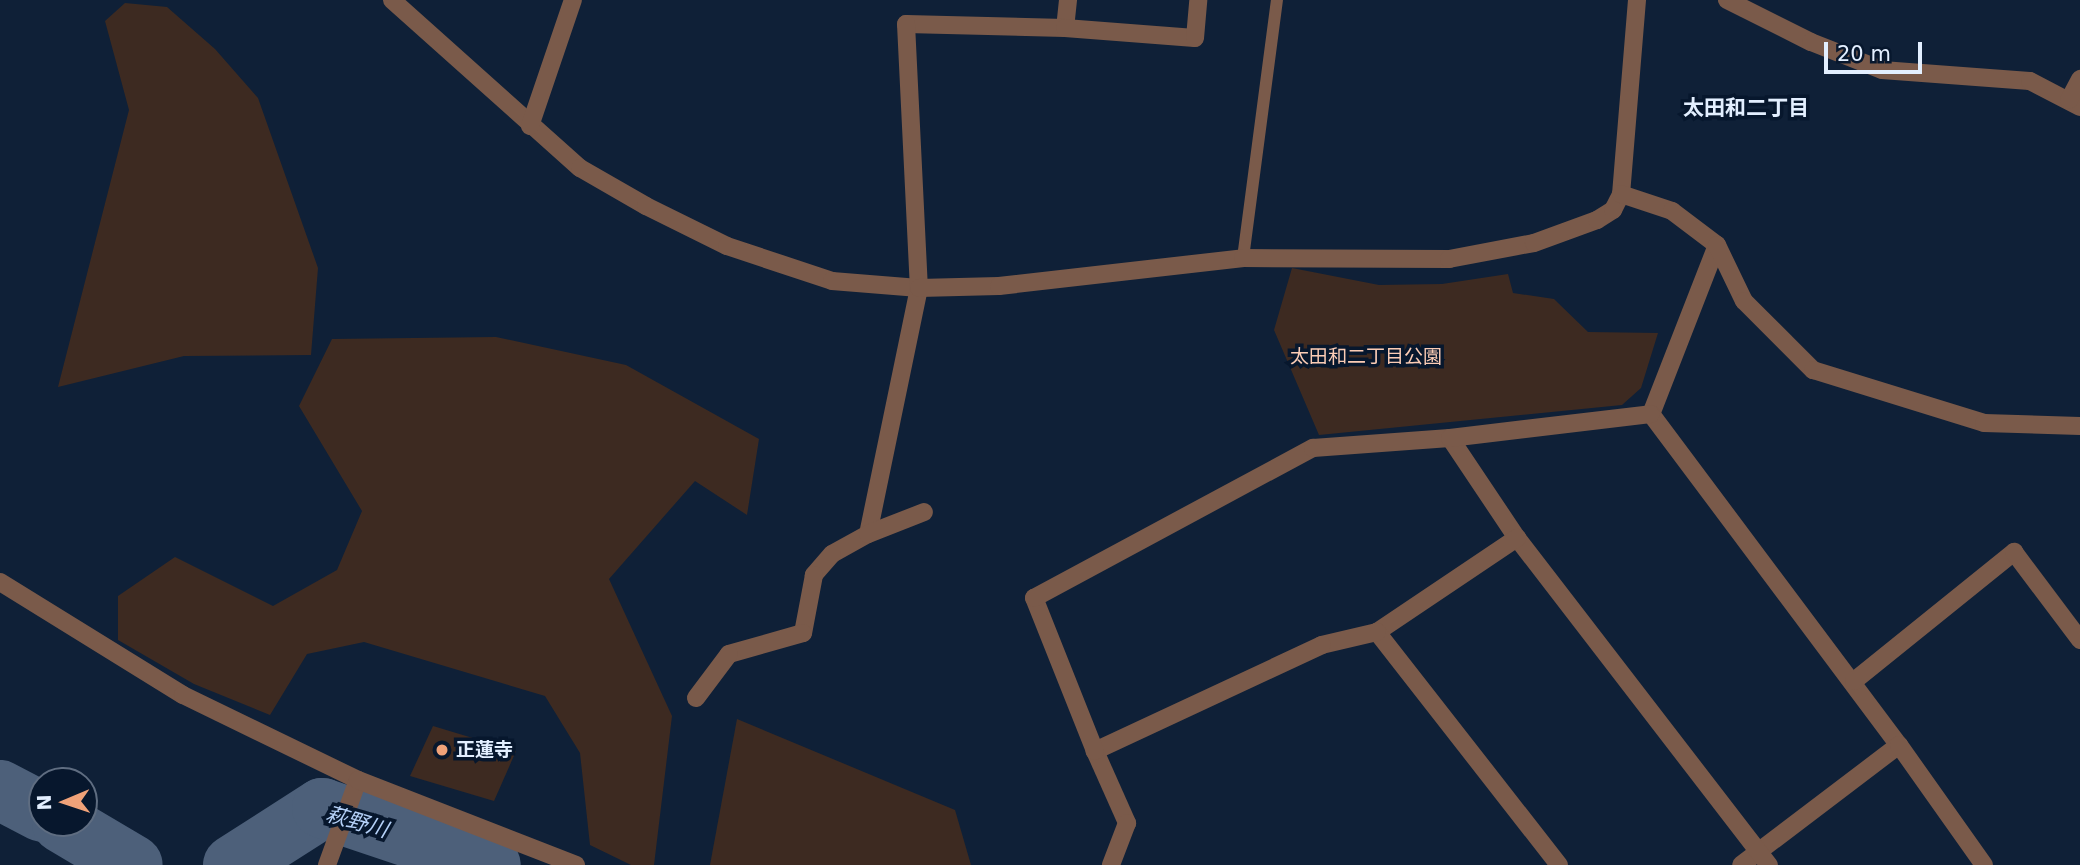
<!DOCTYPE html>
<meta charset="utf-8">
<style>
body{margin:0}
#map{position:relative;width:2080px;height:865px;overflow:hidden;background:#0f2037;font-family:"DejaVu Sans","Noto Sans JP",sans-serif}
div>[style]{position:absolute}
.green>*{inset:0;background:#3d2a21}
.river>*{height:60px;margin:-30px;padding:0 30px;transform-origin:30px;border-radius:30px;background:#4d607a}
.service>*{height:12px;margin:-6px;padding:0 6px;transform-origin:6px;border-radius:6px;background:#7a5a4a}
.minor>*{height:18px;margin:-9px;padding:0 9px;transform-origin:9px;border-radius:9px;background:#7a5a4a}
.dots>*{width:19px;height:19px;translate:-50% -50%;box-sizing:border-box;border:4px solid #07172d;border-radius:50%}
span{translate:-50% -50%;white-space:nowrap;text-align:center;line-height:1.15;-webkit-text-stroke:7px #07172d;paint-order:stroke}
.park-label{font-size:19px;color:#fbccb5}
.poi-label{font-size:19px;color:#e3efff;font-weight:700}
.left{translate:0 -50%;text-align:left}
.neighbourhood-label{font-size:21px;color:#e3efff;font-weight:700}
.water-label{font-size:21px;color:#b5d1f8;font-style:italic}
.north{position:absolute;left:28px;top:767px;width:70px;height:70px;box-sizing:border-box;background:#07172d;border:2px solid #5f6d81;border-radius:50%;rotate:268deg;font-size:19px;font-weight:700;line-height:28px;text-align:center;color:#e3efff}
.north::after{content:'';display:block;margin:auto;width:24px;height:32px;background:#f0a279;clip-path:polygon(50% 0,100% 100%,50% 72%,0 100%)}
.scale{position:absolute;left:1824px;top:42px;width:98px;height:32px;box-sizing:border-box;border:4px solid #e3efff;border-top:0;padding-left:9px;font-size:21px;line-height:24px;white-space:nowrap;color:#e3efff;-webkit-text-stroke:5px #07172d;paint-order:stroke}
</style>
<div id="map">
<div class="green">
<i style="clip-path:polygon(125px 3px,167px 7px,215px 49px,258px 98px,318px 268px,311px 355px,184px 356px,58px 387px,129px 110px,105px 21px)"></i>
<i style="clip-path:polygon(1292px 268px,1379px 285px,1442px 284px,1508px 274px,1513px 293px,1554px 299px,1588px 332px,1658px 333px,1641px 388px,1622px 405px,1319px 435px,1274px 330px)"></i>
<i style="clip-path:polygon(496px 337px,626px 365px,759px 439px,747px 515px,695px 481px,609px 579px,672px 716px,654px 865px,631px 865px,590px 845px,580px 753px,545px 696px,364px 642px,307px 654px,270px 715px,194px 684px,118px 640px,118px 596px,175px 557px,273px 606px,337px 570px,362px 511px,299px 406px,332px 339px)"></i>
<i style="clip-path:polygon(737px 719px,955px 810px,971px 865px,710px 865px)"></i>
<i style="clip-path:polygon(433px 726px,516px 751px,494px 801px,410px 776px)"></i>
</div>
<div class="river">
<i style="left:0;top:790px;width:47px;rotate:27.6deg"></i>
<i style="left:62px;top:823px;width:82px;rotate:30.6deg"></i>
<i style="left:233px;top:865px;width:106px;rotate:-32.6deg"></i>
<i style="left:322px;top:808px;width:178px;rotate:18.6deg"></i>
</div>
<div class="service">
<i style="left:1243px;top:258px;width:260px;rotate:-82.5deg"></i>
</div>
<div class="minor">
<i style="left:392px;top:0;width:252px;rotate:41.8deg"></i>
<i style="left:580px;top:168px;width:76px;rotate:29.9deg"></i>
<i style="left:646px;top:206px;width:90px;rotate:26.3deg"></i>
<i style="left:727px;top:246px;width:111px;rotate:18.4deg"></i>
<i style="left:832px;top:281px;width:87px;rotate:4.6deg"></i>
<i style="left:919px;top:288px;width:251px;rotate:101.7deg"></i>
<i style="left:868px;top:534px;width:41px;rotate:150.9deg"></i>
<i style="left:832px;top:554px;width:28px;rotate:131deg"></i>
<i style="left:814px;top:575px;width:59px;rotate:100.7deg"></i>
<i style="left:803px;top:633px;width:77px;rotate:164.2deg"></i>
<i style="left:729px;top:654px;width:55px;rotate:126.9deg"></i>
<i style="left:1068px;top:0;width:28px;rotate:96deg"></i>
<i style="left:1065px;top:28px;width:159px;rotate:-178.6deg"></i>
<i style="left:906px;top:24px;width:264px;rotate:87.2deg"></i>
<i style="left:919px;top:288px;width:80px;rotate:-1.4deg"></i>
<i style="left:999px;top:286px;width:246px;rotate:-6.5deg"></i>
<i style="left:1243px;top:258px;width:206px;rotate:0.3deg"></i>
<i style="left:1449px;top:259px;width:86px;rotate:-10.7deg"></i>
<i style="left:1534px;top:243px;width:67px;rotate:-20.1deg"></i>
<i style="left:1597px;top:220px;width:19px;rotate:-32deg"></i>
<i style="left:1613px;top:210px;width:18px;rotate:-63deg"></i>
<i style="left:1637px;top:0;width:195px;rotate:94.7deg"></i>
<i style="left:1621px;top:194px;width:54px;rotate:18.4deg"></i>
<i style="left:1672px;top:211px;width:56px;rotate:37.1deg"></i>
<i style="left:1717px;top:245px;width:181px;rotate:111.3deg"></i>
<i style="left:1727px;top:0;width:94px;rotate:26.6deg"></i>
<i style="left:1811px;top:42px;width:76px;rotate:21.5deg"></i>
<i style="left:1882px;top:70px;width:148px;rotate:4.3deg"></i>
<i style="left:2030px;top:81px;width:56px;rotate:27.5deg"></i>
<i style="left:1065px;top:28px;width:130px;rotate:4.4deg"></i>
<i style="left:1195px;top:38px;width:38px;rotate:-85deg"></i>
<i style="left:2069px;top:100px;width:24px;rotate:-62deg"></i>
<i style="left:530px;top:126px;width:133px;rotate:-71.2deg"></i>
<i style="left:1717px;top:245px;width:62px;rotate:64.3deg"></i>
<i style="left:1744px;top:301px;width:98px;rotate:45deg"></i>
<i style="left:1813px;top:370px;width:179px;rotate:17.2deg"></i>
<i style="left:1984px;top:423px;width:96px;rotate:1.8deg"></i>
<i style="left:1651px;top:414px;width:414px;rotate:53.2deg"></i>
<i style="left:1899px;top:745px;width:198px;rotate:142.8deg"></i>
<i style="left:1450px;top:438px;width:120px;rotate:56.2deg"></i>
<i style="left:1517px;top:538px;width:413px;rotate:52.4deg"></i>
<i style="left:868px;top:534px;width:60px;rotate:-21.4deg"></i>
<i style="left:0;top:582px;width:215px;rotate:31.7deg"></i>
<i style="left:183px;top:695px;width:195px;rotate:25.9deg"></i>
<i style="left:1377px;top:632px;width:169px;rotate:-33.9deg"></i>
<i style="left:1854px;top:681px;width:206px;rotate:-38.9deg"></i>
<i style="left:2014px;top:552px;width:110px;rotate:53.1deg"></i>
<i style="left:1899px;top:745px;width:147px;rotate:54.7deg"></i>
<i style="left:1095px;top:751px;width:79px;rotate:66deg"></i>
<i style="left:1127px;top:823px;width:45px;rotate:110.9deg"></i>
<i style="left:327px;top:865px;width:90px;rotate:-70deg"></i>
<i style="left:358px;top:780px;width:234px;rotate:21.3deg"></i>
<i style="left:1559px;top:865px;width:296px;rotate:-128deg"></i>
<i style="left:1377px;top:632px;width:57px;rotate:166.7deg"></i>
<i style="left:1322px;top:645px;width:251px;rotate:155deg"></i>
<i style="left:1095px;top:751px;width:165px;rotate:-111.7deg"></i>
<i style="left:1034px;top:598px;width:317px;rotate:-28.3deg"></i>
<i style="left:1313px;top:448px;width:137px;rotate:-4.2deg"></i>
<i style="left:1450px;top:438px;width:202px;rotate:-6.8deg"></i>
</div>
<div class="dots">
<i style="left:442px;top:750px;background:#f0a279"></i>
</div>
<div class="park-label">
<span style="left:1366px;top:357px">太田和二丁目公園</span>
</div>
<div class="poi-label">
<span class="left" style="left:456px;top:750px">正蓮寺</span>
</div>
<div class="neighbourhood-label">
<span style="left:1746px;top:108px">太田和二丁目</span>
</div>
<div class="water-label">
<span style="left:357px;top:822px;rotate:16deg">萩野川</span>
</div>
<div class="north">N</div>
<div class="scale">20 m</div>
</div>
